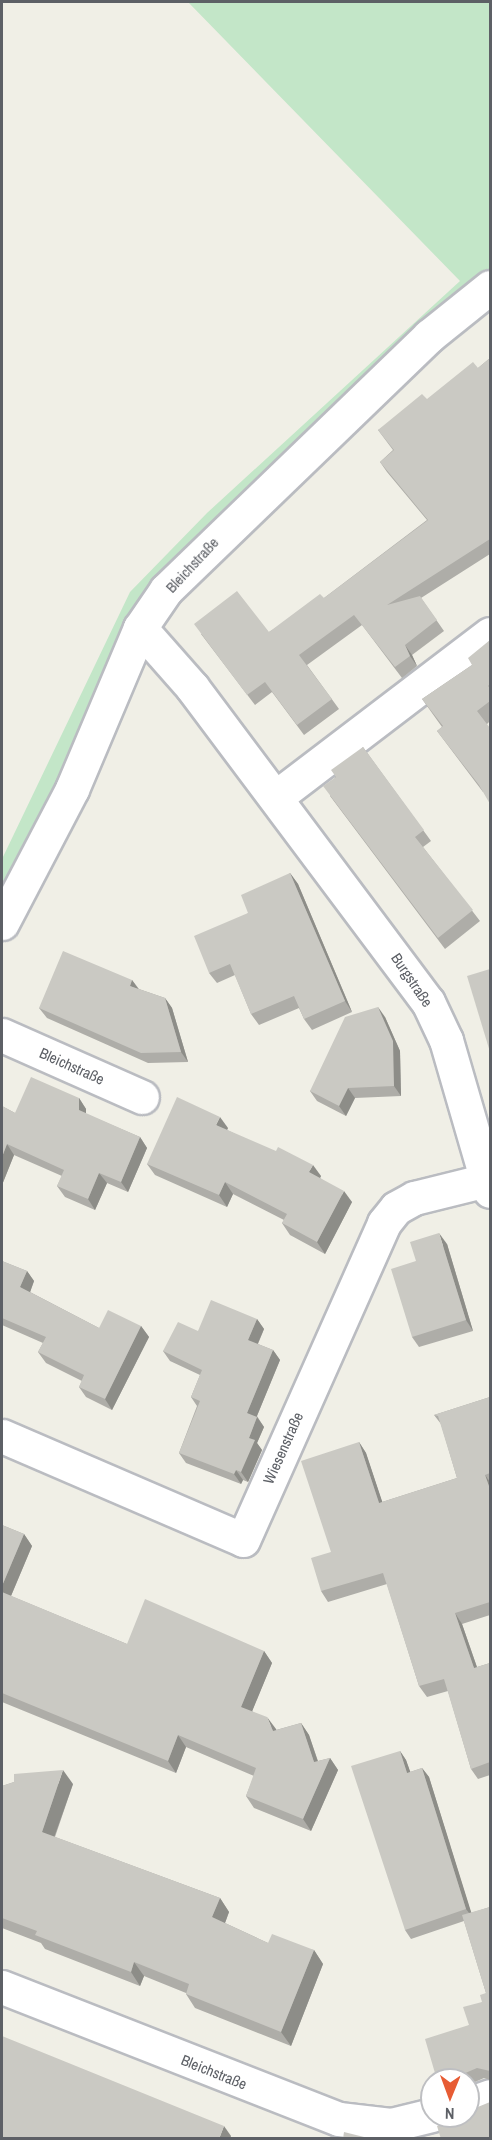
<!DOCTYPE html>
<meta charset="utf-8">
<style>
body{margin:0}
#map{position:relative;width:492px;height:2140px;overflow:hidden;background:#f0efe6;font-family:"Archivo Narrow",sans-serif}
div>[style]{position:absolute}
.green>*{inset:0;background:#c3e6c8}
.roads{filter:drop-shadow(2px 0 #babcc1) drop-shadow(-2px 0 #babcc1) drop-shadow(0 2px #babcc1) drop-shadow(0 -2px #babcc1)}
.minor>*{height:33px;margin:-16.5px;padding:0 16.5px;transform-origin:16.5px;border-radius:16.5px;background:#fff}
.wall>*{inset:0;background:#aeada8}
.shaded-wall>*{inset:0;background:#8d8d88}
.building>*{inset:0;background:#cac9c3}
span{translate:-50% -50%;white-space:nowrap;text-align:center;line-height:1.15;-webkit-text-stroke:4.5px #fff;paint-order:stroke}
.street-label{font-size:15px;color:#5d6066}
.frame{position:absolute;inset:0;border:3px solid #5d6066;pointer-events:none}
.north{position:absolute;left:420px;top:2068px;width:60px;height:60px;box-sizing:border-box;background:#fff;border:2px solid #bebfc2;border-radius:50%;rotate:181deg;font-size:16px;font-weight:700;line-height:24px;text-align:center;color:#5d6066}
.north::after{content:'';display:block;margin:auto;width:21px;height:27px;background:#e75c34;clip-path:polygon(50% 0,100% 100%,50% 72%,0 100%)}
</style>
<div id="map">
<div class="green">
<i style="clip-path:polygon(188px 2px,490px 2px,490px 268px,185px 547px,137px 606px,64px 771px,2px 890px,2px 859px,130px 592px,207px 513px,460px 281px)"></i>
</div>
<div class="roads">
<div class="minor">
<i style="left:140px;top:628px;width:79px;rotate:48.6deg"></i>
<i style="left:192px;top:687px;width:394px;rotate:53.2deg"></i>
<i style="left:428px;top:1002px;width:42px;rotate:64.7deg"></i>
<i style="left:446px;top:1040px;width:157px;rotate:73.8deg"></i>
<i style="left:276px;top:797px;width:269px;rotate:-37.3deg"></i>
<i style="left:2px;top:923px;width:151px;rotate:-62.4deg"></i>
<i style="left:72px;top:789px;width:175px;rotate:-67.1deg"></i>
<i style="left:140px;top:628px;width:46px;rotate:-55.6deg"></i>
<i style="left:166px;top:590px;width:366px;rotate:-44deg"></i>
<i style="left:429px;top:336px;width:78px;rotate:-38.8deg"></i>
<i style="left:2px;top:1035px;width:153px;rotate:23.9deg"></i>
<i style="left:2px;top:1436px;width:262px;rotate:23.3deg"></i>
<i style="left:243px;top:1540px;width:347px;rotate:-66deg"></i>
<i style="left:384px;top:1223px;width:19px;rotate:-51deg"></i>
<i style="left:396px;top:1208px;width:21px;rotate:-29deg"></i>
<i style="left:414px;top:1198px;width:75px;rotate:-13.9deg"></i>
<i style="left:2px;top:1987px;width:362px;rotate:21.4deg"></i>
<i style="left:339px;top:2119px;width:52px;rotate:6.6deg"></i>
<i style="left:391px;top:2125px;width:42px;rotate:-13.7deg"></i>
<i style="left:468px;top:2104px;width:23px;rotate:-20deg"></i>
</div>
</div>
<div class="wall">
<i style="clip-path:polygon(490px 358px,490px 554px,421px 598px,444px 631px,412px 655px,417px 666px,402px 678px,362px 625px,307px 665px,339px 709px,304px 735px,272px 692px,255px 705px,201px 634px,269px 632px,324px 598px,427px 520px,387px 472px,380px 462px,393px 450px,378px 430px,478px 368px)"></i>
<i style="clip-path:polygon(490px 640px,490px 721px,487px 724px,483px 792px,437px 731px,442px 727px,422px 699px,472px 665px)"></i>
<i style="clip-path:polygon(363px 747px,431px 841px,423px 847px,480px 921px,445px 949px,330px 796px,335px 777px)"></i>
<i style="clip-path:polygon(290px 873px,298px 884px,352px 1012px,312px 1030px,304px 1019px,299px 1008px,259px 1025px,251px 1014px,235px 975px,217px 983px,209px 973px,248px 913px)"></i>
<i style="clip-path:polygon(132px 980px,139px 989px,165px 998px,172px 1008px,188px 1062px,148px 1063px,47px 1018px,39px 1008px)"></i>
<i style="clip-path:polygon(385px 1017px,400px 1051px,401px 1096px,355px 1098px,346px 1116px,317px 1101px,310px 1091px)"></i>
<i style="clip-path:polygon(79px 1098px,86px 1109px,86px 1114px,140px 1137px,147px 1148px,128px 1192px,107px 1183px,95px 1210px,65px 1197px,57px 1186px,62px 1176px,14px 1155px,2px 1185px,2px 1106px,15px 1113px)"></i>
<i style="clip-path:polygon(228px 1128px,227px 1130px,321px 1176px,320px 1178px,352px 1202px,325px 1254px,290px 1235px,282px 1223px,284px 1220px,233px 1194px,227px 1207px,155px 1175px,147px 1164px)"></i>
<i style="clip-path:polygon(447px 1244px,473px 1331px,419px 1347px,412px 1337px,416px 1261px)"></i>
<i style="clip-path:polygon(2px 1261px,27px 1271px,34px 1281px,30px 1292px,99px 1328px,141px 1326px,149px 1337px,112px 1410px,86px 1397px,79px 1387px,82px 1381px,46px 1363px,38px 1352px,43px 1343px,2px 1325px)"></i>
<i style="clip-path:polygon(257px 1319px,264px 1329px,258px 1344px,273px 1350px,280px 1360px,257px 1416px,264px 1427px,257px 1443px,262px 1450px,248px 1482px,243px 1480px,241px 1484px,186px 1463px,179px 1453px,197px 1406px,191px 1397px,200px 1375px,170px 1361px,163px 1351px,198px 1331px)"></i>
<i style="clip-path:polygon(490px 1397px,490px 1615px,462px 1624px,477px 1667px,490px 1663px,490px 1775px,478px 1779px,471px 1769px,448px 1691px,427px 1697px,419px 1686px,387px 1584px,328px 1602px,321px 1591px,359px 1442px,366px 1453px,382px 1502px,457px 1478px,441px 1424px,434px 1415px)"></i>
<i style="clip-path:polygon(2px 1525px,24px 1534px,32px 1546px,11px 1596px,127px 1644px,264px 1651px,272px 1663px,252px 1711px,276px 1730px,301px 1723px,309px 1735px,318px 1761px,330px 1758px,338px 1770px,311px 1831px,254px 1808px,246px 1796px,254px 1776px,186px 1747px,176px 1773px,2px 1702px)"></i>
<i style="clip-path:polygon(400px 1751px,406px 1760px,410px 1772px,422px 1768px,429px 1777px,471px 1913px,490px 1907px,490px 2080px,484px 2078px,468px 2085px,468px 2080px,437px 2080px,469px 2025px,482px 2002px,486px 1993px,464px 1921px,411px 1939px,405px 1930px)"></i>
<i style="clip-path:polygon(14px 1782px,73px 1784px,55px 1837px,220px 1898px,229px 1912px,225px 1923px,268px 1943px,314px 1950px,323px 1964px,291px 2046px,195px 2008px,186px 1994px,186px 1993px,144px 1976px,140px 1986px,45px 1949px,41px 1943px,2px 1928px,2px 1786px)"></i>
</div>
<div class="shaded-wall">
<i style="clip-path:polygon(405px 645px,412px 655px,417px 666px,410px 656px)"></i>
<i style="clip-path:polygon(290px 873px,298px 884px,352px 1012px,345px 1001px)"></i>
<i style="clip-path:polygon(132px 980px,139px 990px,130px 986px)"></i>
<i style="clip-path:polygon(165px 998px,172px 1008px,188px 1062px,181px 1052px)"></i>
<i style="clip-path:polygon(378px 1007px,385px 1017px,400px 1051px,401px 1096px,394px 1086px)"></i>
<i style="clip-path:polygon(348px 1088px,355px 1098px,346px 1116px,339px 1106px)"></i>
<i style="clip-path:polygon(79px 1098px,86px 1109px,86px 1121px,79px 1110px)"></i>
<i style="clip-path:polygon(220px 1117px,228px 1128px,224px 1136px,216px 1125px)"></i>
<i style="clip-path:polygon(140px 1137px,147px 1148px,128px 1192px,121px 1182px)"></i>
<i style="clip-path:polygon(7px 1144px,14px 1155px,2px 1185px,2px 1157px)"></i>
<i style="clip-path:polygon(313px 1165px,321px 1176px,317px 1184px,309px 1172px)"></i>
<i style="clip-path:polygon(99px 1173px,107px 1183px,95px 1210px,88px 1199px)"></i>
<i style="clip-path:polygon(225px 1182px,233px 1194px,227px 1207px,219px 1195px)"></i>
<i style="clip-path:polygon(344px 1191px,352px 1202px,325px 1254px,317px 1242px)"></i>
<i style="clip-path:polygon(439px 1233px,447px 1244px,473px 1331px,466px 1320px)"></i>
<i style="clip-path:polygon(27px 1271px,34px 1281px,28px 1298px,20px 1287px)"></i>
<i style="clip-path:polygon(257px 1319px,264px 1329px,255px 1350px,248px 1340px)"></i>
<i style="clip-path:polygon(141px 1326px,149px 1337px,112px 1410px,105px 1399px)"></i>
<i style="clip-path:polygon(273px 1350px,280px 1360px,254px 1423px,247px 1413px)"></i>
<i style="clip-path:polygon(257px 1417px,264px 1427px,257px 1443px,262px 1450px,248px 1482px,241px 1472px,249px 1438px)"></i>
<i style="clip-path:polygon(359px 1442px,366px 1453px,386px 1513px,379px 1503px)"></i>
<i style="clip-path:polygon(236px 1470px,243px 1480px,241px 1484px,234px 1474px)"></i>
<i style="clip-path:polygon(485px 1475px,490px 1482px,490px 1489px)"></i>
<i style="clip-path:polygon(24px 1534px,32px 1546px,8px 1603px,2px 1595px,2px 1586px)"></i>
<i style="clip-path:polygon(455px 1613px,462px 1624px,481px 1679px,474px 1668px)"></i>
<i style="clip-path:polygon(264px 1651px,272px 1663px,249px 1719px,241px 1707px)"></i>
<i style="clip-path:polygon(267px 1717px,276px 1729px,282px 1742px,273px 1731px)"></i>
<i style="clip-path:polygon(301px 1723px,309px 1735px,322px 1774px,314px 1762px)"></i>
<i style="clip-path:polygon(178px 1735px,186px 1747px,176px 1773px,168px 1761px)"></i>
<i style="clip-path:polygon(400px 1751px,406px 1760px,414px 1782px,407px 1773px)"></i>
<i style="clip-path:polygon(330px 1758px,338px 1770px,311px 1831px,303px 1819px)"></i>
<i style="clip-path:polygon(422px 1768px,429px 1777px,473px 1918px,466px 1909px)"></i>
<i style="clip-path:polygon(63px 1770px,73px 1784px,51px 1846px,42px 1832px)"></i>
<i style="clip-path:polygon(220px 1898px,229px 1912px,222px 1931px,212px 1917px)"></i>
<i style="clip-path:polygon(314px 1950px,323px 1964px,291px 2046px,281px 2032px)"></i>
<i style="clip-path:polygon(134px 1962px,144px 1976px,140px 1986px,131px 1972px)"></i>
<i style="clip-path:polygon(224px 2126px,231px 2136px,230px 2139px,219px 2139px)"></i>
</div>
<div class="building">
<i style="clip-path:polygon(490px 358px,490px 539px,387px 605px,420px 596px,437px 620px,405px 645px,410px 656px,395px 667px,354px 615px,299px 655px,332px 699px,297px 725px,265px 682px,247px 695px,194px 624px,237px 591px,269px 632px,320px 594px,324px 598px,428px 520px,380px 462px,394px 450px,378px 430px,422px 394px,427px 399px,473px 362px,478px 368px)"></i>
<i style="clip-path:polygon(490px 640px,490px 684px,488px 686px,490px 688px,490px 701px,477px 711px,490px 728px,490px 804px,479px 785px,437px 731px,443px 726px,422px 699px,472px 665px,468px 658px)"></i>
<i style="clip-path:polygon(363px 747px,424px 830px,415px 837px,473px 910px,438px 938px,323px 786px,336px 777px,331px 770px)"></i>
<i style="clip-path:polygon(290px 873px,345px 1001px,304px 1019px,294px 996px,251px 1014px,230px 964px,209px 973px,194px 936px,248px 913px,241px 895px)"></i>
<i style="clip-path:polygon(63px 951px,132px 980px,130px 986px,165px 998px,181px 1052px,141px 1053px,39px 1008px)"></i>
<i style="clip-path:polygon(490px 969px,490px 1052px,467px 976px)"></i>
<i style="clip-path:polygon(378px 1007px,393px 1041px,394px 1086px,348px 1088px,339px 1106px,310px 1091px,345px 1017px)"></i>
<i style="clip-path:polygon(31px 1077px,79px 1098px,79px 1110px,140px 1137px,121px 1182px,99px 1173px,88px 1199px,57px 1186px,64px 1170px,7px 1144px,2px 1157px,2px 1106px,15px 1113px)"></i>
<i style="clip-path:polygon(177px 1097px,220px 1117px,216px 1125px,276px 1151px,278px 1147px,313px 1165px,309px 1172px,344px 1191px,317px 1242px,282px 1223px,287px 1214px,225px 1182px,219px 1195px,147px 1164px)"></i>
<i style="clip-path:polygon(439px 1233px,466px 1320px,412px 1337px,391px 1269px,416px 1261px,410px 1242px)"></i>
<i style="clip-path:polygon(2px 1261px,27px 1271px,20px 1287px,99px 1328px,108px 1310px,141px 1326px,105px 1399px,79px 1387px,84px 1375px,38px 1352px,46px 1337px,2px 1318px)"></i>
<i style="clip-path:polygon(211px 1300px,257px 1319px,248px 1340px,273px 1350px,247px 1413px,257px 1417px,249px 1438px,255px 1440px,241px 1472px,236px 1470px,234px 1474px,179px 1453px,200px 1401px,191px 1397px,202px 1370px,163px 1351px,178px 1322px,198px 1331px)"></i>
<i style="clip-path:polygon(490px 1397px,490px 1473px,485px 1475px,490px 1489px,490px 1602px,455px 1613px,474px 1668px,490px 1663px,490px 1762px,471px 1769px,444px 1679px,419px 1686px,383px 1573px,321px 1591px,311px 1558px,331px 1552px,301px 1461px,359px 1442px,379px 1503px,457px 1478px,438px 1416px,434px 1415px)"></i>
<i style="clip-path:polygon(2px 1525px,24px 1534px,2px 1586px)"></i>
<i style="clip-path:polygon(2px 1592px,127px 1644px,145px 1599px,264px 1651px,241px 1707px,267px 1717px,273px 1731px,301px 1723px,314px 1762px,330px 1758px,303px 1819px,246px 1796px,256px 1768px,178px 1735px,168px 1761px,2px 1693px)"></i>
<i style="clip-path:polygon(400px 1751px,407px 1773px,422px 1768px,466px 1909px,405px 1930px,351px 1766px)"></i>
<i style="clip-path:polygon(63px 1770px,42px 1832px,220px 1898px,212px 1917px,268px 1943px,272px 1934px,314px 1950px,281px 2032px,186px 1994px,189px 1984px,134px 1962px,131px 1972px,35px 1935px,37px 1931px,2px 1918px,2px 1786px,14px 1782px,14px 1774px)"></i>
<i style="clip-path:polygon(490px 1907px,490px 2071px,477px 2068px,449px 2080px,437px 2080px,425px 2039px,469px 2025px,463px 2007px,482px 2002px,480px 1995px,486px 1993px,462px 1915px)"></i>
<i style="clip-path:polygon(2px 2036px,224px 2126px,219px 2139px,49px 2139px,44px 2137px,44px 2139px,2px 2139px)"></i>
<i style="clip-path:polygon(490px 2102px,490px 2139px,441px 2139px,437px 2126px,450px 2122px,448px 2116px,468px 2116px,468px 2111px)"></i>
<i style="clip-path:polygon(344px 2132px,372px 2139px,343px 2139px)"></i>
</div>
<div class="street-label">
<span style="left:192px;top:565px;rotate:-47deg">Bleichstraße</span>
<span style="left:412px;top:980px;rotate:56deg">Burgstraße</span>
<span style="left:72px;top:1066px;rotate:24deg">Bleichstraße</span>
<span style="left:283px;top:1448px;rotate:-66deg">Wiesenstraße</span>
<span style="left:214px;top:2072px;rotate:22deg">Bleichstraße</span>
</div>
<div class="frame"></div>
<div class="north">N</div>
</div>
